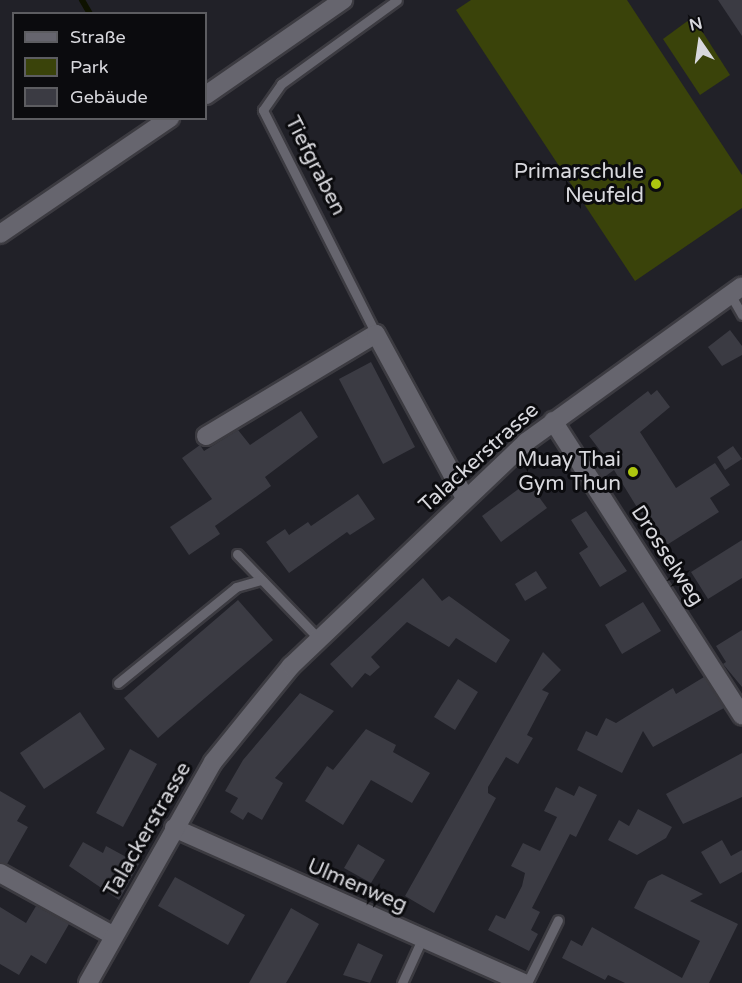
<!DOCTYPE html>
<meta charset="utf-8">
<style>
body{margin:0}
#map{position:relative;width:742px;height:983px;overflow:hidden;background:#212128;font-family:"Varela Round",sans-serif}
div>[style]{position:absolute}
.green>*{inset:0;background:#3a430a}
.stream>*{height:6px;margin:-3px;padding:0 3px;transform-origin:3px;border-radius:3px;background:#0e1200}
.building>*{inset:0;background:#3b3b43}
.roads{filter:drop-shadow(2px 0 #3c3b41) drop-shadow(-2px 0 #3c3b41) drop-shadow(0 2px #3c3b41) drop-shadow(0 -2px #3c3b41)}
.service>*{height:9px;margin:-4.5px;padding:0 4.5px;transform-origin:4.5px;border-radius:4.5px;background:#66656e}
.minor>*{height:18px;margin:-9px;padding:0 9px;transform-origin:9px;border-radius:9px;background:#66656e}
.secondary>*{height:18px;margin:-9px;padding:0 9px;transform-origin:9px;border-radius:9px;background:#66656e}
.dots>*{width:16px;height:16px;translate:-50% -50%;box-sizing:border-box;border:3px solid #0b0b0e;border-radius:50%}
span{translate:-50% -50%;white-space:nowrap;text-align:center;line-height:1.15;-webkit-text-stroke:6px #0b0b0e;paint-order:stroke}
.street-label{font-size:21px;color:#d8d8dd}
.poi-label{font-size:21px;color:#d8d8dd}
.right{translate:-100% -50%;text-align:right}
.legend{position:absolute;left:12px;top:12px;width:195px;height:108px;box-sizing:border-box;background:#0b0b0e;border:2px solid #5d5d61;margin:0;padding:8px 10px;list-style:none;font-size:18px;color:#d8d8dd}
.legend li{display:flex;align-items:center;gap:12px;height:30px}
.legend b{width:30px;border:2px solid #5d5d61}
.north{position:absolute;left:670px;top:12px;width:60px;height:60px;-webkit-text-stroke:4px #0b0b0e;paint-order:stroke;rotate:347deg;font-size:16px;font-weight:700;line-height:24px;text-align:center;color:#d8d8dd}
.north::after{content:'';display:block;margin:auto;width:21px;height:27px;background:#d8d8dd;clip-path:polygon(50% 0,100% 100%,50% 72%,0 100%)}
</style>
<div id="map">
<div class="green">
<i style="clip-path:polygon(471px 0,627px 0,742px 175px,742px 208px,635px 281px,456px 10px)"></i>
<i style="clip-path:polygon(693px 17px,730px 75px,700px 95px,663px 39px)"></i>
</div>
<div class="stream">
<i style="left:82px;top:0;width:16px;rotate:60deg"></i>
</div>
<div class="building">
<i style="clip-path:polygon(718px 0,742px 0,742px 36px)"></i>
<i style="clip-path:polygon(730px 330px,742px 346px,742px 355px,722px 366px,708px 347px)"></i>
<i style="clip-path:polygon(371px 362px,415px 447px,383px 464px,339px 379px)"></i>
<i style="clip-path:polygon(657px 390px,670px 407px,640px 432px,676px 488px,715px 463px,730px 485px,710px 498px,719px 512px,662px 548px,614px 470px,603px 478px,595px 465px,605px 457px,589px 436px,648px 391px,651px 395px)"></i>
<i style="clip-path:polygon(301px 411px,318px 437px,265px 477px,271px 486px,215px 526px,220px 534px,189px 555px,170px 527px,212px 499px,182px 458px,200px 445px,204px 451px,238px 430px,250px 445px)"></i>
<i style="clip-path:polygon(733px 446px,742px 459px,725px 470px,717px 457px)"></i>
<i style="clip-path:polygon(528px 482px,547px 508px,501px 542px,482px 516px)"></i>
<i style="clip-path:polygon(358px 494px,375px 519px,350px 535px,347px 532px,289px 573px,266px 542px,285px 529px,289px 535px,308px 522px,311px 526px)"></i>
<i style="clip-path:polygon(586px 511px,627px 571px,600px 587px,579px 553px,588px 547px,571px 520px)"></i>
<i style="clip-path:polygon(742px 540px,742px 578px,708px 599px,691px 572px)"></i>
<i style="clip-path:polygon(536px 571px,547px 588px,525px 601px,515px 584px)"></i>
<i style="clip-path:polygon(423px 578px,442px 601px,449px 596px,510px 640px,496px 663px,456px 638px,449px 647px,407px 622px,371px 657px,380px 667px,370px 676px,365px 673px,352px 688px,330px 664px)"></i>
<i style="clip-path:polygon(238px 600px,273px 640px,158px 738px,124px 698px)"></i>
<i style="clip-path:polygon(643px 602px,661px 631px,622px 654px,605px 625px)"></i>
<i style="clip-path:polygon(742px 630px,742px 687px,723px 664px,726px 662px,716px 646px)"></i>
<i style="clip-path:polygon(543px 652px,561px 670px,542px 690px,549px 693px,527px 735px,533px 738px,518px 764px,506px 757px,488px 787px,488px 793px,496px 798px,434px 913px,405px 896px)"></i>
<i style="clip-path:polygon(704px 677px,724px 708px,653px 747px,643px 731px,622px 773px,577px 750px,586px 731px,597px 736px,606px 718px,616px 723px,673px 688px,676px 694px)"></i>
<i style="clip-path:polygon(458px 679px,478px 692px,455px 730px,434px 717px)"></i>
<i style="clip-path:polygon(300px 693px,334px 711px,275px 778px,283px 783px,262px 820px,248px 812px,243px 820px,230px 812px,238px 798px,225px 791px,243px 760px)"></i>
<i style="clip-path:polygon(80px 712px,105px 749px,44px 789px,20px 753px)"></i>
<i style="clip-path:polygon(366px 729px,396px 745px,393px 752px,430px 773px,412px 803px,371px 780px,343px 825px,305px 801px,327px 766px,333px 770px)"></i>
<i style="clip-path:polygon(130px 749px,157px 764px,123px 827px,96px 813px)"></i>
<i style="clip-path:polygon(742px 753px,742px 797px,683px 824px,666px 794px)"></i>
<i style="clip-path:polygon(579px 786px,597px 795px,576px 837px,570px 834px,532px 908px,540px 912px,531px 930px,538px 934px,529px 951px,488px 930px,496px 915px,505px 919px,522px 886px,525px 873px,511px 866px,523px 843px,540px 851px,557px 817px,544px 811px,556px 787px,574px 796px)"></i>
<i style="clip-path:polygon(0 791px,26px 806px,17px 821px,28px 827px,7px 864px,0 862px)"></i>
<i style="clip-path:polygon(638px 809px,672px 827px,666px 838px,637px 855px,608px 840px,619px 820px,629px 826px)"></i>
<i style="clip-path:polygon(722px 840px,731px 856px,742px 850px,742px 872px,720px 884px,701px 852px)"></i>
<i style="clip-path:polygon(83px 842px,103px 853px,106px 846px,139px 864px,119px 900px,69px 866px)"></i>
<i style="clip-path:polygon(358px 844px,385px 860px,371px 883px,344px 868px)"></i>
<i style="clip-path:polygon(662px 874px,703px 894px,690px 901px,738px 924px,709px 983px,625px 983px,608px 975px,605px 980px,562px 958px,571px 940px,582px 946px,592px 927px,682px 978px,700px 941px,634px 908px,648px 881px)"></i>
<i style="clip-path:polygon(175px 877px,245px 915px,228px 945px,158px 906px)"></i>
<i style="clip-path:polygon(36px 906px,69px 924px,46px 964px,31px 955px,19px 975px,0 964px,0 907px,26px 923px)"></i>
<i style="clip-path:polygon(291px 908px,319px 924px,292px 973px,286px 983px,249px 983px)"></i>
<i style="clip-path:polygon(358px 943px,383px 955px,370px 983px,343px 975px)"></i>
</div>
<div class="roads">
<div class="service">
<i style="left:730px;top:294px;width:24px;rotate:60deg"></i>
<i style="left:376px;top:334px;width:251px;rotate:-116.8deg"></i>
<i style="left:263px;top:110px;width:32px;rotate:-55deg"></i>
<i style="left:281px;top:84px;width:143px;rotate:-35.9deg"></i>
<i style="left:237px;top:554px;width:117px;rotate:46deg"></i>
<i style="left:118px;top:683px;width:152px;rotate:-39.1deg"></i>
<i style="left:236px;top:587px;width:26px;rotate:-16deg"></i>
<i style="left:402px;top:983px;width:48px;rotate:-65.6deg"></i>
<i style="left:527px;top:983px;width:70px;rotate:-63.8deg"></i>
</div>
<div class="minor">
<i style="left:553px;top:421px;width:350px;rotate:57.3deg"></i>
<i style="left:206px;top:436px;width:198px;rotate:-31deg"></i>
<i style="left:376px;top:334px;width:187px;rotate:61.5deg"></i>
<i style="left:174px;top:828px;width:382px;rotate:23.9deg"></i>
<i style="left:0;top:873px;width:130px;rotate:28.9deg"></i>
<i style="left:88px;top:983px;width:254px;rotate:-60.5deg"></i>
<i style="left:213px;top:762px;width:124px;rotate:-50.9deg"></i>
<i style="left:291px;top:666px;width:325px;rotate:-43.6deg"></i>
<i style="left:526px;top:442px;width:266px;rotate:-35.8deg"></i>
</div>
<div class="secondary">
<i style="left:206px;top:95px;width:167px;rotate:-34.7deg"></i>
<i style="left:0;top:234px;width:206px;rotate:-34.3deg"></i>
</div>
</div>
<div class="dots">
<i style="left:656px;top:184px;background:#adc60f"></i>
<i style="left:633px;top:472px;background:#adc60f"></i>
</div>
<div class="street-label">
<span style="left:315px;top:166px;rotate:63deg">Tiefgraben</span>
<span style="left:479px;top:458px;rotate:-42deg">Talackerstrasse</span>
<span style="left:667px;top:556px;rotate:57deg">Drosselweg</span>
<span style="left:148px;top:830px;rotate:-60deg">Talackerstrasse</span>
<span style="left:357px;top:886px;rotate:23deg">Ulmenweg</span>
</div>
<div class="poi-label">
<span class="right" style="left:644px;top:184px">Primarschule<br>Neufeld</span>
<span class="right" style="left:621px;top:472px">Muay Thai<br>Gym Thun</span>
</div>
<ul class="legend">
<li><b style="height:8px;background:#66656e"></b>Straße</li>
<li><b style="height:16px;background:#3a430a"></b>Park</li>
<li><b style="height:16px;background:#3b3b43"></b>Gebäude</li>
</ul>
<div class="north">N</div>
</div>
